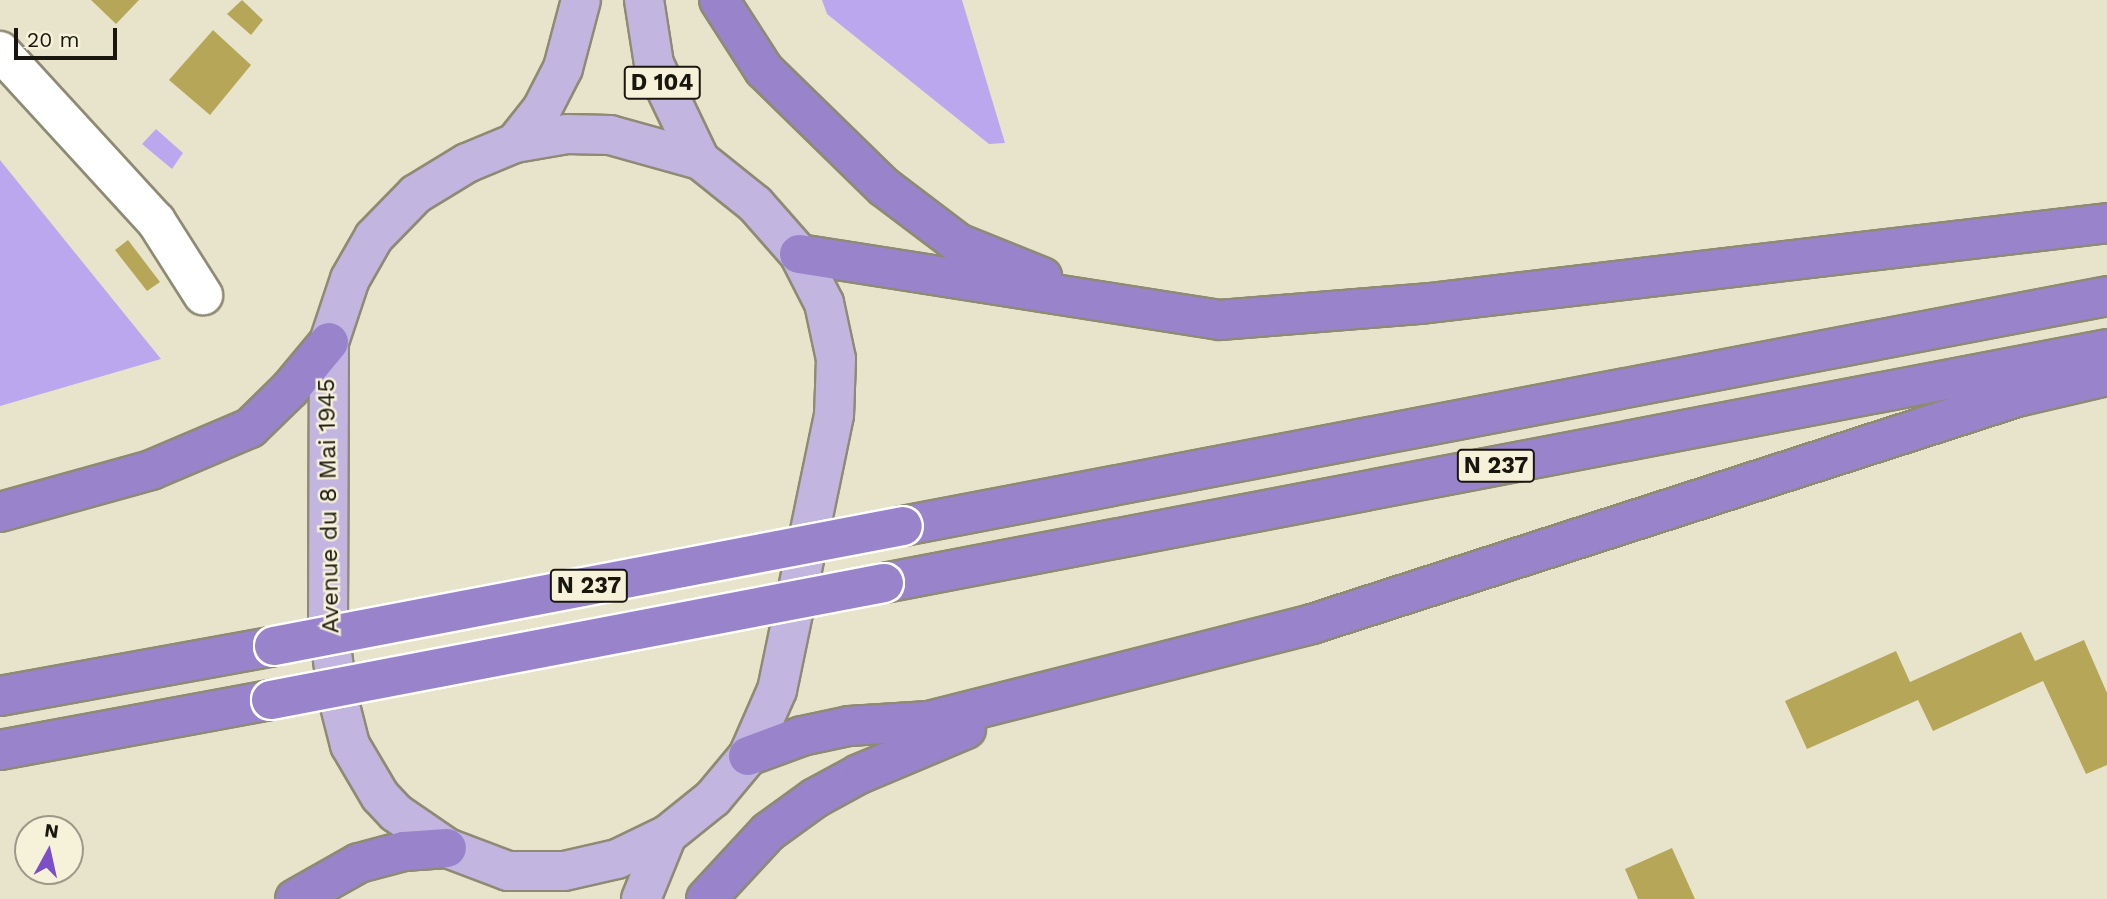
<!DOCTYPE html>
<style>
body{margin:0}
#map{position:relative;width:2107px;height:899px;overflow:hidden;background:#e8e4cc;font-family:"Work Sans",sans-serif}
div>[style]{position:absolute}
.water>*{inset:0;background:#bba7ee}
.building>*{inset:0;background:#b6a758}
.roads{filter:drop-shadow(2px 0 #8f8a74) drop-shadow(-2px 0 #8f8a74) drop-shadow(0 2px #8f8a74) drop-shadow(0 -2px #8f8a74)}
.street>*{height:38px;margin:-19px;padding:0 19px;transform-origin:19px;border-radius:19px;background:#fff}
.primary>*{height:38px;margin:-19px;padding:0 19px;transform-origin:19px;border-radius:19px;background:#c2b5e0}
.highway>*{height:38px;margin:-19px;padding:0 19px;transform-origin:19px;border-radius:19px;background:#9984cc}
.bridges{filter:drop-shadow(2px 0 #fff) drop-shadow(-2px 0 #fff) drop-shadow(0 2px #fff) drop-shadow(0 -2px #fff)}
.highway-bridge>*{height:38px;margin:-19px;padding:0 19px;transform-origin:19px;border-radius:19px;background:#9984cc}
span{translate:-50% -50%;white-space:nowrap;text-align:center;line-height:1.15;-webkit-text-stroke:5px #f6f1d9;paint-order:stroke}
.shield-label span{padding:2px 5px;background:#f6f1d9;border:2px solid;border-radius:5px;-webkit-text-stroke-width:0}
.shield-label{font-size:23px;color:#18160e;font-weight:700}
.street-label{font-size:24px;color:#18160e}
.north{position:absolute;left:14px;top:815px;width:70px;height:70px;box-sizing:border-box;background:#f6f1d9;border:2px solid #9d9988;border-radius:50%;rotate:8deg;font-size:19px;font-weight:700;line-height:28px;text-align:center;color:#18160e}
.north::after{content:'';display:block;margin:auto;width:24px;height:32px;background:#7b4fc8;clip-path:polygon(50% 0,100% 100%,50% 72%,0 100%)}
.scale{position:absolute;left:14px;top:28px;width:103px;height:32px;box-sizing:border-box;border:4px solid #18160e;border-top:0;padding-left:9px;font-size:21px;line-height:24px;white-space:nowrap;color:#18160e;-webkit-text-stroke:5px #f6f1d9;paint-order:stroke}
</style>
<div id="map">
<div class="water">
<i style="clip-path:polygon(822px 0,962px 0,1005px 143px,989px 144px,827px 14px)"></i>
<i style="clip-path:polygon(156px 129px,183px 153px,172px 169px,142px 144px)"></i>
<i style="clip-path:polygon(0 160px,161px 359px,0 406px)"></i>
</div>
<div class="building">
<i style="clip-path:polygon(91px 0,139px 0,116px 24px)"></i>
<i style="clip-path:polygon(242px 0,263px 20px,251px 35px,227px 14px)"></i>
<i style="clip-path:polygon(213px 30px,251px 65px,210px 115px,169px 80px)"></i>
<i style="clip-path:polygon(128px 240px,160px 282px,147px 291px,115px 250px)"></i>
<i style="clip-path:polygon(2021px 632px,2035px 661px,2084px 640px,2107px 693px,2107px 765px,2086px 774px,2043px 681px,1933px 731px,1918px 700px,1807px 749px,1785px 701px,1896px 651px,1910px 682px)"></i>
<i style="clip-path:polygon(1672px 848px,1695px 899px,1638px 899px,1625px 869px)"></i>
</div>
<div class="roads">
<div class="street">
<i style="left:0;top:51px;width:231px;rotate:47.5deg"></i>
<i style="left:156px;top:221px;width:88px;rotate:57.6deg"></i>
</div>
<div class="primary">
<i style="left:644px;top:0;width:65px;rotate:81.1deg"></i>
<i style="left:654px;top:64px;width:106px;rotate:64.4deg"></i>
<i style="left:567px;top:134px;width:43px;rotate:1.3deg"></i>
<i style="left:610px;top:135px;width:93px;rotate:15.5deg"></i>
<i style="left:700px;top:160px;width:70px;rotate:38.7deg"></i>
<i style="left:755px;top:204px;width:67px;rotate:48.7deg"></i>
<i style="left:799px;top:254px;width:55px;rotate:63deg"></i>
<i style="left:824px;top:303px;width:57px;rotate:77.9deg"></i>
<i style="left:836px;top:359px;width:56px;rotate:92deg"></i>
<i style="left:834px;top:415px;width:281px;rotate:101.7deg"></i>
<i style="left:777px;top:690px;width:72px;rotate:113.7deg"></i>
<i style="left:748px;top:756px;width:55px;rotate:129.8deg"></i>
<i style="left:713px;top:798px;width:59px;rotate:141.2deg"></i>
<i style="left:667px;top:835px;width:55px;rotate:154.4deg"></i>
<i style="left:617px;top:859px;width:54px;rotate:167.2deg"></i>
<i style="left:564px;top:871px;width:56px;rotate:180deg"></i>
<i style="left:508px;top:871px;width:65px;rotate:-159.3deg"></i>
<i style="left:447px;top:848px;width:62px;rotate:-145.5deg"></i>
<i style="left:396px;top:813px;width:23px;rotate:-133deg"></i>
<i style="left:380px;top:796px;width:59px;rotate:-120.5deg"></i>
<i style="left:350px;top:745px;width:49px;rotate:-104.3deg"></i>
<i style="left:338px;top:698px;width:76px;rotate:-97.6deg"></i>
<i style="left:328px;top:623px;width:281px;rotate:-89.8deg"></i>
<i style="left:329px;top:342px;width:66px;rotate:-71.6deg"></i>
<i style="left:350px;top:279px;width:48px;rotate:-60.3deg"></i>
<i style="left:374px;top:237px;width:60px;rotate:-45.7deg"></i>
<i style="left:416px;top:194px;width:60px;rotate:-31.3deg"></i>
<i style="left:467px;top:163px;width:52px;rotate:-22.6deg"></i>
<i style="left:515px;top:143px;width:53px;rotate:-9.8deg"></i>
<i style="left:515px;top:143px;width:43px;rotate:-51.5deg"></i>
<i style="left:542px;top:109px;width:46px;rotate:-62.9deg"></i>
<i style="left:563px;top:68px;width:70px;rotate:-75.2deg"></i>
<i style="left:641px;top:899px;width:69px;rotate:-67.9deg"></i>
</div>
<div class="highway">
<i style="left:719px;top:0;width:83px;rotate:57.3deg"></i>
<i style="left:764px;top:70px;width:168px;rotate:44.3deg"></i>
<i style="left:884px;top:187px;width:93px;rotate:37.1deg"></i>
<i style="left:958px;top:243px;width:91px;rotate:22deg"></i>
<i style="left:799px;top:254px;width:426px;rotate:8.9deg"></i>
<i style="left:1220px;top:320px;width:202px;rotate:-4.6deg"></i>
<i style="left:1421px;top:304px;width:691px;rotate:-6.73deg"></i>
<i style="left:0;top:512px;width:157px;rotate:-15.5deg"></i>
<i style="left:151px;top:470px;width:108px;rotate:-23deg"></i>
<i style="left:250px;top:428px;width:56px;rotate:-44.3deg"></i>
<i style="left:290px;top:389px;width:61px;rotate:-50.3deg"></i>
<i style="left:903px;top:526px;width:1226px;rotate:-10.81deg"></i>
<i style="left:884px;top:583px;width:1245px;rotate:-10.83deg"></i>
<i style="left:0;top:696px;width:279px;rotate:-10.3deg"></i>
<i style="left:0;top:750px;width:276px;rotate:-10.5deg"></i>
<i style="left:748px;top:756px;width:58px;rotate:-20.3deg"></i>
<i style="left:802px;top:736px;width:48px;rotate:-12deg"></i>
<i style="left:849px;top:726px;width:80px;rotate:-3.6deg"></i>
<i style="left:929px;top:721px;width:395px;rotate:-14.2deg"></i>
<i style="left:1312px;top:624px;width:741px;rotate:-17.85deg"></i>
<i style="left:2017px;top:397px;width:92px;rotate:-13.1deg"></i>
<i style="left:295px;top:899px;width:73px;rotate:-29.4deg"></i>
<i style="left:359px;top:863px;width:47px;rotate:-14.9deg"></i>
<i style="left:404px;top:851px;width:43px;rotate:-4deg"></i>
<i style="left:706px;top:899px;width:91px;rotate:-47.2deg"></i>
<i style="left:768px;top:832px;width:58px;rotate:-35.9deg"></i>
<i style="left:815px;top:798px;width:50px;rotate:-28.6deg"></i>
<i style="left:859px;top:774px;width:116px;rotate:-22.8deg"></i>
</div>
</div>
<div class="bridges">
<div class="highway-bridge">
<i style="left:274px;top:646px;width:640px;rotate:-10.8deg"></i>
<i style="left:271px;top:700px;width:624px;rotate:-10.81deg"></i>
</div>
</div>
<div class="shield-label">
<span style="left:662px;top:83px">D 104</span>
<span style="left:1496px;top:466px">N 237</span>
<span style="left:589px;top:586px">N 237</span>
</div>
<div class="street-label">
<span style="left:329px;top:506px;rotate:-91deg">Avenue du 8 Mai 1945</span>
</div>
<div class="north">N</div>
<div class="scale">20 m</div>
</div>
